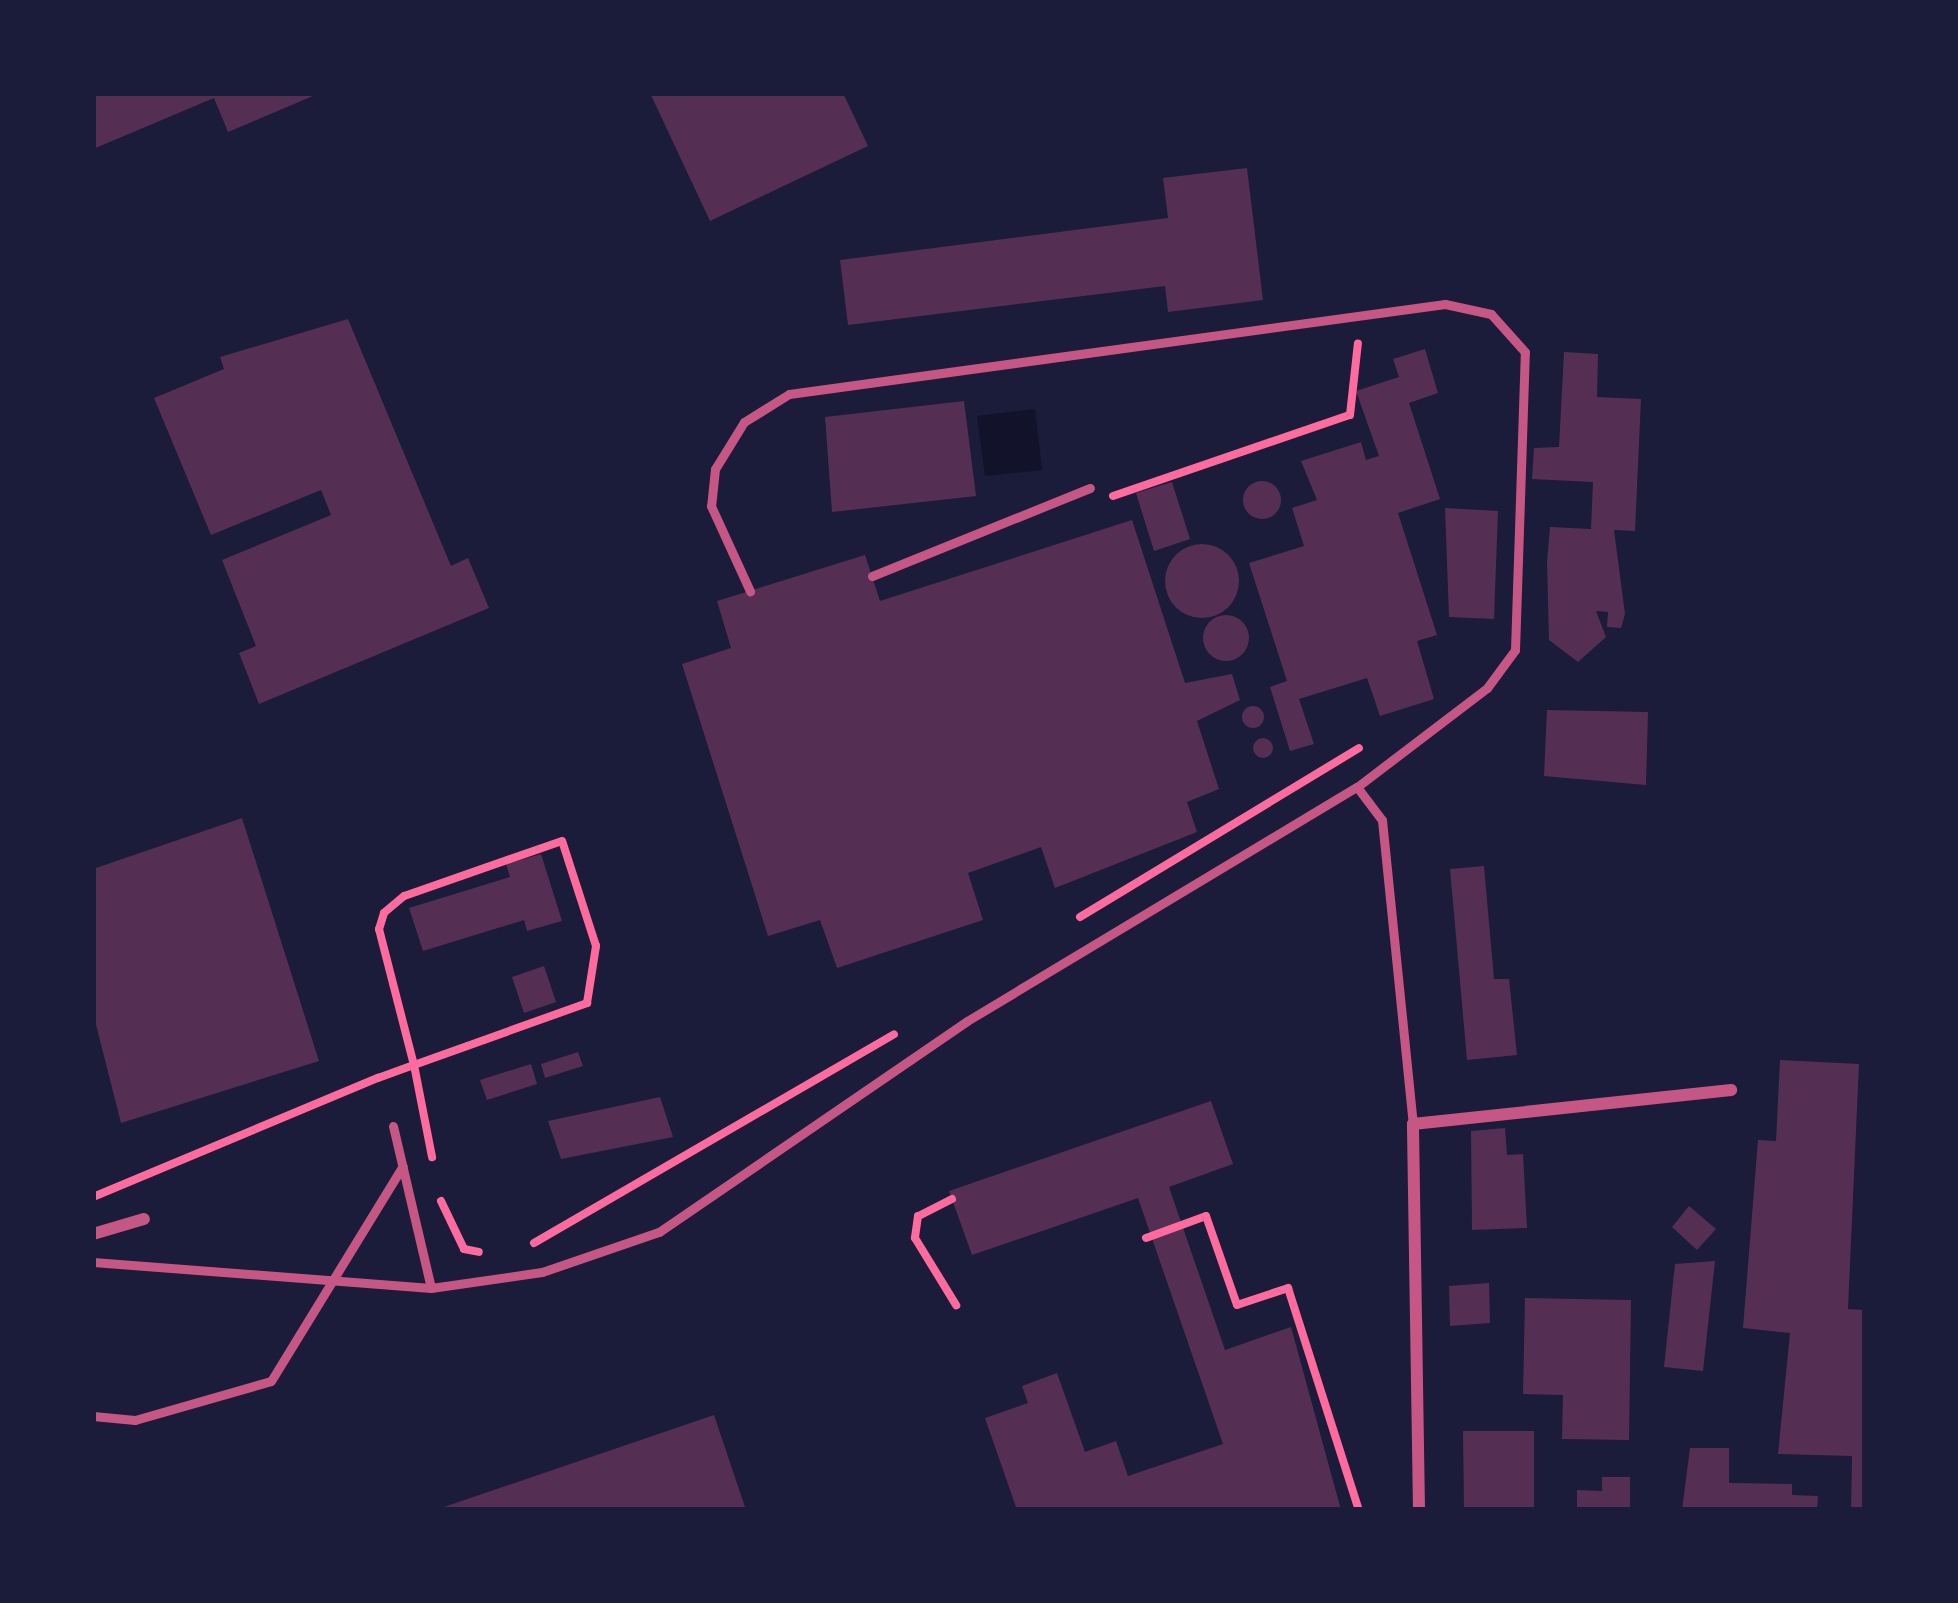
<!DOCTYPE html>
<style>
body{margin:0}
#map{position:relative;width:1958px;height:1603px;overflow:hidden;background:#1b1b3a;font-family:Figtree,sans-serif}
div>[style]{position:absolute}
.water>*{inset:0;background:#12122b}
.building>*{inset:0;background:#542f53}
.round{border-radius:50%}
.path>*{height:8px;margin:-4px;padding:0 4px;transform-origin:4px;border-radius:4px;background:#ff6b9d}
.service>*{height:9px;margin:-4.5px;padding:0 4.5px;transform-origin:4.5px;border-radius:4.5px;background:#c65784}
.minor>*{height:12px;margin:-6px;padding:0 6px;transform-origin:6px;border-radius:6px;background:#c65784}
span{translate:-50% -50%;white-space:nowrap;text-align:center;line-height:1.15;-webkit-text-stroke:9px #1b1b3a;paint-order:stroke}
.frame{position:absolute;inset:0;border:96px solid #1b1b3a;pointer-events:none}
</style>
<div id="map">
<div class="water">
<i style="clip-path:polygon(1035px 409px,1042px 470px,985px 476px,977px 416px)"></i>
</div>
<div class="building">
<i style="clip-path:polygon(93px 93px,320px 93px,228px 132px,214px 98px,93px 149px)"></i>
<i style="clip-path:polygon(650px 93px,843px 93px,868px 146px,710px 221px)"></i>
<i style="clip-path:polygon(1247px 168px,1263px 300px,1168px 312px,1165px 286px,848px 325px,840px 260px,1168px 218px,1163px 178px)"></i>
<i style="clip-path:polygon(348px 319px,451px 566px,468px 558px,489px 608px,259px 704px,239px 653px,256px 646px,222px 560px,331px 515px,321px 490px,211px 535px,154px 398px,224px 369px,220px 357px)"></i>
<i style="clip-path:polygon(1425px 349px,1438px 393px,1409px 403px,1440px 499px,1398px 513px,1437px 635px,1417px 641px,1434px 699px,1380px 716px,1367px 678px,1299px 699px,1314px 744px,1290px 751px,1270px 687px,1287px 681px,1249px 563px,1304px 546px,1292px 508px,1317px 500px,1301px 461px,1361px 442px,1366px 460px,1379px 456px,1356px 391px,1399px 377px,1393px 359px)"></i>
<i style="clip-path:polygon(1564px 352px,1598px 354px,1597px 397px,1641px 399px,1635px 531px,1614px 530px,1625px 614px,1621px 628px,1607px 627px,1608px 612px,1596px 611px,1606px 637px,1578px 662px,1549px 640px,1547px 562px,1550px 527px,1591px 529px,1593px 482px,1532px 479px,1534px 448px,1559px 447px)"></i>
<i style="clip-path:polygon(964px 401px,976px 496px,832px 512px,825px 417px)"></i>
<i class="round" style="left:1243px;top:481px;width:38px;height:38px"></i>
<i style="clip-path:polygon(1172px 482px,1190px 539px,1154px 551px,1136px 493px)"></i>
<i style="clip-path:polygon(1445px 508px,1498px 511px,1494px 619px,1449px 617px)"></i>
<i style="clip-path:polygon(1132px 520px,1185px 683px,1232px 674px,1240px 700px,1197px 721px,1219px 789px,1187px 802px,1197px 832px,1055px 888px,1041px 847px,968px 873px,983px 920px,837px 968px,820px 920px,768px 936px,682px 664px,731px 648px,717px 601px,865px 555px,880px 601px)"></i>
<i class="round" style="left:1165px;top:544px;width:74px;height:74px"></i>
<i class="round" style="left:1203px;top:615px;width:46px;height:46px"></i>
<i class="round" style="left:1242px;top:706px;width:22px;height:22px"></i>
<i style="clip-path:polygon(1547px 710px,1648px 712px,1646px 785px,1544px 776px)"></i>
<i class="round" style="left:1253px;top:738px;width:20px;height:20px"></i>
<i style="clip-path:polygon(242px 818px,319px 1061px,121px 1123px,93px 1013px,93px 869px)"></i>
<i style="clip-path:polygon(541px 854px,562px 921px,527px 931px,524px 920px,423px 951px,409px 908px,510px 877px,506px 864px)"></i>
<i style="clip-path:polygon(1484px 866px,1494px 979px,1509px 979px,1517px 1055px,1467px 1060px,1450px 869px)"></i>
<i style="clip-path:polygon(544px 966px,556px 1002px,524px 1013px,512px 977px)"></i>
<i style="clip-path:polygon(578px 1052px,583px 1066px,545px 1078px,541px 1064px)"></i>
<i style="clip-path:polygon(1780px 1060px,1859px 1064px,1848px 1309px,1864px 1310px,1865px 1510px,1851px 1510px,1852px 1456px,1778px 1454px,1790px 1333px,1743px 1328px,1758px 1140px,1776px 1141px)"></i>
<i style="clip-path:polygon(531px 1064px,537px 1084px,487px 1100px,480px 1080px)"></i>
<i style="clip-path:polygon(660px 1097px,673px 1137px,561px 1159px,548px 1121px)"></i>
<i style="clip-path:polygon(1211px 1101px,1233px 1164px,1169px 1187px,1225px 1350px,1291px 1327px,1341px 1510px,1017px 1510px,985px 1418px,1028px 1403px,1022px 1386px,1057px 1373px,1085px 1452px,1116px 1441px,1128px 1476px,1223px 1444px,1138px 1198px,972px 1255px,949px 1191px)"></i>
<i style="clip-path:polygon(1505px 1128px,1507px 1155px,1523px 1154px,1527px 1228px,1472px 1230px,1471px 1131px)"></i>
<i style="clip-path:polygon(1689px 1206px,1716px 1229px,1697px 1250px,1672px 1227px)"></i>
<i style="clip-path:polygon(1715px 1261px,1703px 1371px,1664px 1367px,1675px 1264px)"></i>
<i style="clip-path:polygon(1489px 1283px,1490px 1323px,1450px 1326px,1449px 1286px)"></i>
<i style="clip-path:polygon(1525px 1298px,1631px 1300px,1629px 1440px,1562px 1439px,1563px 1395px,1523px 1394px)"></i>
<i style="clip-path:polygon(714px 1415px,746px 1510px,438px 1510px,438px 1509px)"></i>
<i style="clip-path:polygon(1463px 1431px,1534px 1431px,1534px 1510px,1464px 1510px)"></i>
<i style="clip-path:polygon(1690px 1448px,1729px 1448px,1729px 1483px,1792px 1484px,1792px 1495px,1818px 1496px,1817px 1510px,1682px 1510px)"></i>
<i style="clip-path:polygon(1602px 1477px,1630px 1477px,1630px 1510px,1577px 1510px,1577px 1490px,1602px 1491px)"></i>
</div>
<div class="path">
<i style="left:1113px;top:496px;width:250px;rotate:-18.9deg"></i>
<i style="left:1350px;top:415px;width:72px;rotate:-83.7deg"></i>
<i style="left:1080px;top:917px;width:326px;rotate:-31.2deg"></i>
<i style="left:93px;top:1197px;width:309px;rotate:-22.7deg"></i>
<i style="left:378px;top:1078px;width:38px;rotate:-20deg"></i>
<i style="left:414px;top:1065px;width:184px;rotate:-19.7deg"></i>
<i style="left:587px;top:1003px;width:58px;rotate:-81deg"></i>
<i style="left:596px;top:946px;width:110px;rotate:-107.9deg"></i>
<i style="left:562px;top:841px;width:167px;rotate:160.8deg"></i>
<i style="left:404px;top:896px;width:26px;rotate:140deg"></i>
<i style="left:384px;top:913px;width:17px;rotate:107deg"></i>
<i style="left:379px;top:929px;width:140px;rotate:75.6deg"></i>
<i style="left:414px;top:1065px;width:94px;rotate:78.9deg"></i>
<i style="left:952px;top:1199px;width:38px;rotate:153deg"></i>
<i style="left:918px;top:1216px;width:22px;rotate:98deg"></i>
<i style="left:915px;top:1238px;width:79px;rotate:58.5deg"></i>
<i style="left:441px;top:1201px;width:53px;rotate:64.4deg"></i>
<i style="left:464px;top:1249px;width:15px;rotate:11deg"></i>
<i style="left:1146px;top:1238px;width:64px;rotate:-20.1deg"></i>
<i style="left:1206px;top:1216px;width:94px;rotate:70.8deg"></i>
<i style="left:1237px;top:1305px;width:54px;rotate:-18.4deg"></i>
<i style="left:1288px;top:1288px;width:233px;rotate:72.3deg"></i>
<i style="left:534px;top:1243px;width:416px;rotate:-30.1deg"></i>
</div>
<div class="service">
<i style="left:872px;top:576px;width:235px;rotate:-22deg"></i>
<i style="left:1357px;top:787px;width:41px;rotate:52.9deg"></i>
<i style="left:1382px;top:820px;width:306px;rotate:84.2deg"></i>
<i style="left:393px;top:1126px;width:166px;rotate:76.8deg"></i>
<i style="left:93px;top:1262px;width:339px;rotate:4.4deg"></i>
<i style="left:431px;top:1288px;width:112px;rotate:-8.2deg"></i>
<i style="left:542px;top:1272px;width:124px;rotate:-18.9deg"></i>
<i style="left:659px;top:1232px;width:373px;rotate:-34.4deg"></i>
<i style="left:967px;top:1021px;width:455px;rotate:-31deg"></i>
<i style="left:1357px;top:787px;width:163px;rotate:-37.3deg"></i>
<i style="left:1487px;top:688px;width:47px;rotate:-53.6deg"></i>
<i style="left:1515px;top:650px;width:298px;rotate:-88.1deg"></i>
<i style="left:1525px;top:352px;width:51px;rotate:-131.8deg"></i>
<i style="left:1491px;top:314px;width:47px;rotate:-167.7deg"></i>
<i style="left:1445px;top:304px;width:662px;rotate:172.19deg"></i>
<i style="left:789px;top:394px;width:53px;rotate:148.1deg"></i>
<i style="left:744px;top:422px;width:55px;rotate:121.7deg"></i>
<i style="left:715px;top:469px;width:37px;rotate:96deg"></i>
<i style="left:711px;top:506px;width:94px;rotate:65.4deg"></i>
<i style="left:93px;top:1416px;width:42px;rotate:5.4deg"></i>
<i style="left:135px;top:1420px;width:141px;rotate:-16deg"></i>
<i style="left:271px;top:1381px;width:252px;rotate:-58.5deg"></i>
</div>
<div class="minor">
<i style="left:93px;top:1234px;width:53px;rotate:-16.4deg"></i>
<i style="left:1419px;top:1510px;width:386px;rotate:-90.9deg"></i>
<i style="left:1413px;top:1124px;width:320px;rotate:-6.1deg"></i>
</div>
<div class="frame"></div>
</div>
